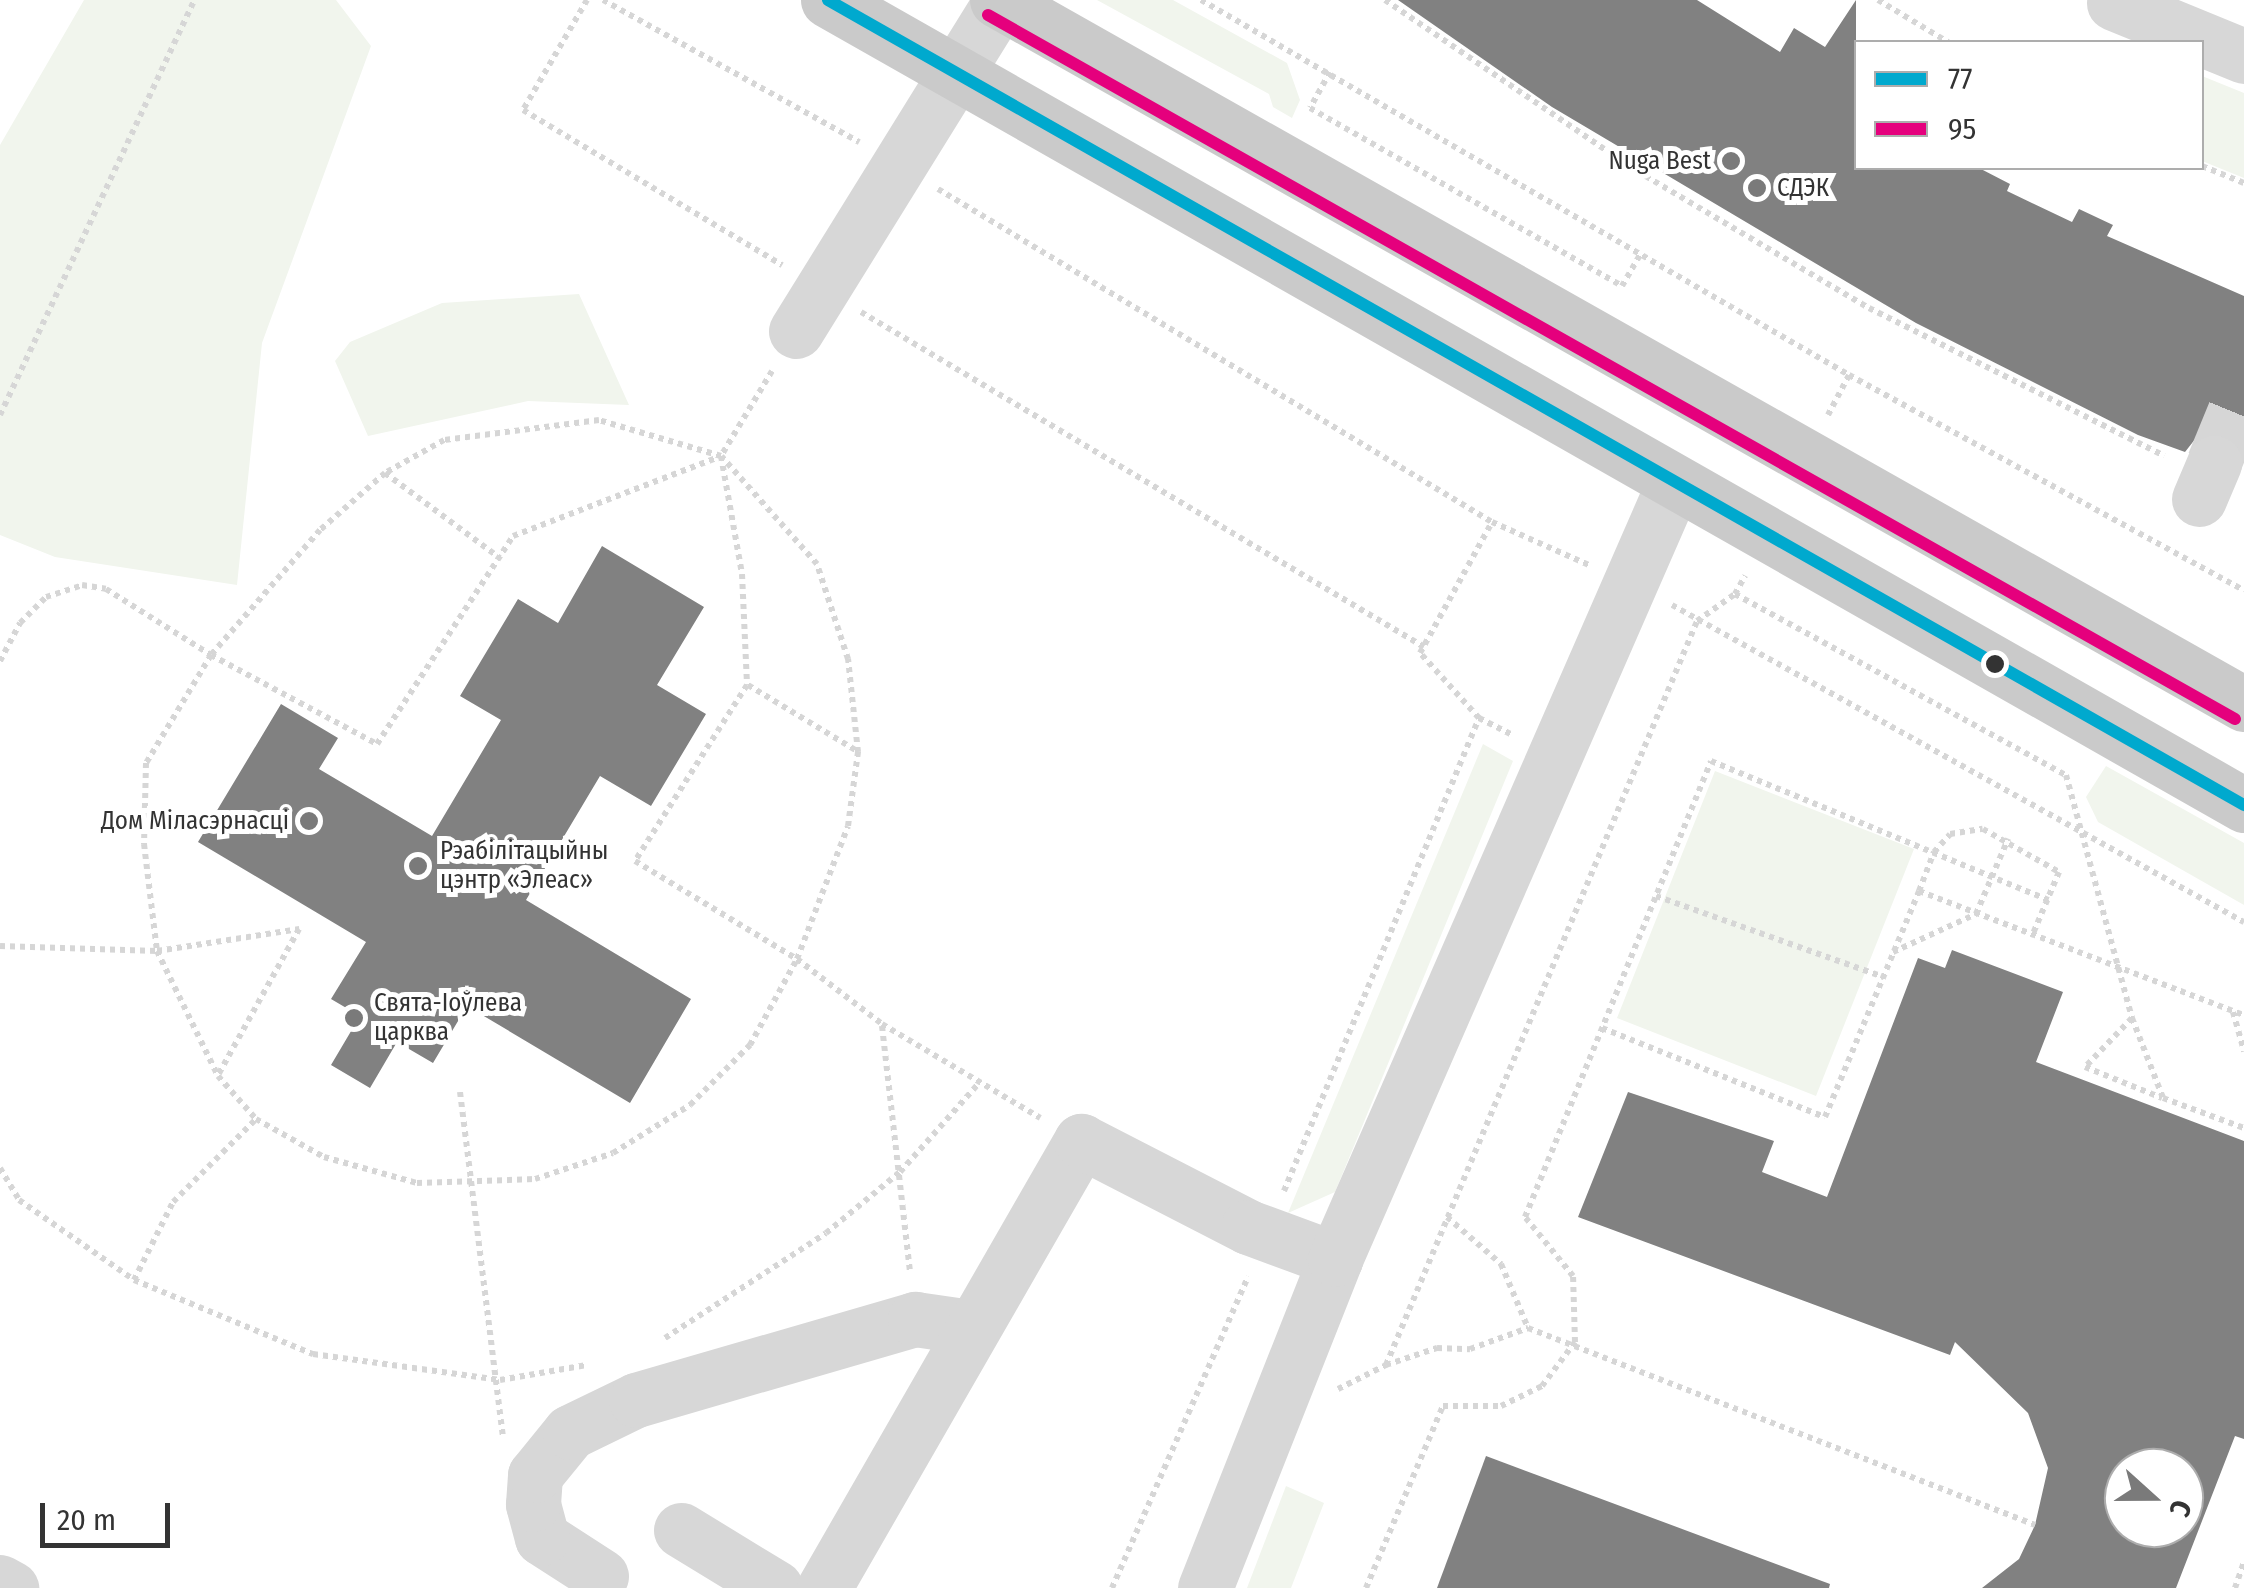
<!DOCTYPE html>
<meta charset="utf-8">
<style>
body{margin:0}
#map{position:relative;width:2244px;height:1588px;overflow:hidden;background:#fff;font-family:"Fira Sans Condensed",sans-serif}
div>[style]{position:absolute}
.green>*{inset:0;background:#f1f5ed}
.building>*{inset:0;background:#818181}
.minor-tunnel>*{height:55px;margin-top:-27.5px;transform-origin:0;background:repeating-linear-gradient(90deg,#d6d6d6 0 55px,transparent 0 83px)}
.path>*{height:6px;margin-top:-3px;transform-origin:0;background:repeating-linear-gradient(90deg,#d6d6d6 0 5px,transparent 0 10px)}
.minor>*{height:55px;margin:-27.5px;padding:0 27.5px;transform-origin:27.5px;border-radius:27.5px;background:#d7d7d7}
.major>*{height:55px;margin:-27.5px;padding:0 27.5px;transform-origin:27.5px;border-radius:27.5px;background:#cacaca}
.bus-1>*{height:12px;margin:-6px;padding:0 6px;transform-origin:6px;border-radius:6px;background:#00a9ce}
.bus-2>*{height:12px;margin:-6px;padding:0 6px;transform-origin:6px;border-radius:6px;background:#e5007d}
.dots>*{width:28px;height:28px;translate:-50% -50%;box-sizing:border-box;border:5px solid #fff;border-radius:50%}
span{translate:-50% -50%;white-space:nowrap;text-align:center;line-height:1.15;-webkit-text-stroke:10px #fff;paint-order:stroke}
.poi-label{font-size:25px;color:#333}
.right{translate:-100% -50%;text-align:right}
.left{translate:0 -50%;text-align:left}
.legend{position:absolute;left:1854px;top:40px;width:350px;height:130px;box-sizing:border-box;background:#fff;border:2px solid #adadad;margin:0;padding:12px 18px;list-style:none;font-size:30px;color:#333}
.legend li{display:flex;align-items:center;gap:20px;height:50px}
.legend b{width:50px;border:2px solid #adadad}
.north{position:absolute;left:2104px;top:1448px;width:100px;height:100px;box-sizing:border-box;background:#fff;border:2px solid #adadad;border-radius:50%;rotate:111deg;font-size:28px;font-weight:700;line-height:40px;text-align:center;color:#333}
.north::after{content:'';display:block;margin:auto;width:35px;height:45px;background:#7a7a7a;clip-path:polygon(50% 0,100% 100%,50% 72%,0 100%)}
.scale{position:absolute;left:40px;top:1503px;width:130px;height:45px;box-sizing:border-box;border:5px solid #333;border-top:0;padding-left:12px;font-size:30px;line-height:35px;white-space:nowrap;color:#333;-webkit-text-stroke:8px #fff;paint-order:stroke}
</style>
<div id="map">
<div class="green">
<i style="clip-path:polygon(84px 0,336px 0,371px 46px,262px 343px,237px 585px,55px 557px,0 535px,0 145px)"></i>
<i style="clip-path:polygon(1097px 0,1173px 0,1287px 63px,1300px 100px,1292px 118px,1273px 107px,1269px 94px)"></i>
<i style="clip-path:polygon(2202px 76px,2244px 93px,2244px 178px,2202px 161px)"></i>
<i style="clip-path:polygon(579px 294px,629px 405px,528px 401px,368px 436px,335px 361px,350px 342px,442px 303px)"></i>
<i style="clip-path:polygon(1483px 744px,1513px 761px,1335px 1192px,1288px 1213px)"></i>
<i style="clip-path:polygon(2106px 766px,2244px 843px,2244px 905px,2098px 822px,2086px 797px)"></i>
<i style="clip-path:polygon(1715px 771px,1914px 849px,1816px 1096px,1617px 1018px)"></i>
<i style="clip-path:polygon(1286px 1486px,1324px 1503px,1291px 1588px,1247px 1588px)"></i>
</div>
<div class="building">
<i style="clip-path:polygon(1398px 0,1697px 0,1780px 52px,1794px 28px,1825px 47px,1856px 0,1856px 168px,1979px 168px,2010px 184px,2007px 191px,2072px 222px,2079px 209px,2113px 225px,2107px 236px,2244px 296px,2244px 456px,2225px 434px,2196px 438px,2185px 452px,2138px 435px,1916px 323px,1552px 107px)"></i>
<i style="clip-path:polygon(602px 546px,704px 607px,657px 685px,706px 714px,651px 806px,600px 776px,526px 900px,691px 999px,630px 1103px,467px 1006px,433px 1063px,397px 1042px,370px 1088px,331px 1065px,360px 1016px,331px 999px,366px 942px,198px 842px,281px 704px,338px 738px,319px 769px,432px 836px,501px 720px,460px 696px,518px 599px,558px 623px)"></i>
<i style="clip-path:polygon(evenodd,1952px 950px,2063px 992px,2036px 1062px,2244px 1141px,2244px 1439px,2235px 1436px,2176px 1588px,1982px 1588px,2019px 1559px,2035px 1525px,2048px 1468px,2028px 1413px,1955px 1342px,1950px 1355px,1578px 1217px,1628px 1092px,1774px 1141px,1762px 1172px,1827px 1197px,1918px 958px,1945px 968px,1952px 950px,2124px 1468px,2184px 1468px,2184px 1528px,2124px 1528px,2124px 1468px)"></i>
<i style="clip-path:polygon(1486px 1456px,1830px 1584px,1829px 1588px,1437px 1588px)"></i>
</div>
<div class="minor-tunnel">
<i style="left:2214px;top:463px;width:79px;rotate:-67.7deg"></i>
</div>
<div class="path">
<i style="left:587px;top:0;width:127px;rotate:120.2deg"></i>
<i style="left:523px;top:110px;width:302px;rotate:30.9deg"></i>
<i style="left:603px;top:0;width:293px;rotate:29deg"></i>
<i style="left:1201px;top:0;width:749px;rotate:30.06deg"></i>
<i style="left:1849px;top:375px;width:450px;rotate:28.6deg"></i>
<i style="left:1385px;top:0;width:305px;rotate:34.2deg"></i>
<i style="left:1637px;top:171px;width:269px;rotate:30.6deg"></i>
<i style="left:1869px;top:308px;width:330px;rotate:26.6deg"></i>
<i style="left:1878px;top:0;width:82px;rotate:31deg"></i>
<i style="left:1330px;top:72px;width:41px;rotate:119.1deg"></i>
<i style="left:1310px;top:108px;width:359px;rotate:29.7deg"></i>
<i style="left:1622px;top:286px;width:36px;rotate:-60deg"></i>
<i style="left:2202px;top:166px;width:45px;rotate:22deg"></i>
<i style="left:938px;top:189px;width:646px;rotate:31.01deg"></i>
<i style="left:1492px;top:522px;width:106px;rotate:23.9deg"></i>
<i style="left:861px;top:312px;width:655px;rotate:30.75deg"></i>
<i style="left:772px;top:371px;width:99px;rotate:121deg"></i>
<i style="left:721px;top:456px;width:127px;rotate:-163.6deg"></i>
<i style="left:599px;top:420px;width:156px;rotate:172.6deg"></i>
<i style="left:444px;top:440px;width:68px;rotate:150.8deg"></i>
<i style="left:385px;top:473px;width:86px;rotate:138.8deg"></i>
<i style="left:320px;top:530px;width:166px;rotate:131.1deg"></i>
<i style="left:211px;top:655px;width:126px;rotate:121deg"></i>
<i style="left:146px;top:763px;width:81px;rotate:91.4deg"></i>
<i style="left:144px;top:844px;width:108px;rotate:83.1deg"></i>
<i style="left:157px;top:951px;width:139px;rotate:64deg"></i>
<i style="left:218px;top:1076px;width:57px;rotate:48.5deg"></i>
<i style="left:256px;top:1119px;width:78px;rotate:29.2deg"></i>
<i style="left:324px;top:1157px;width:97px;rotate:15.6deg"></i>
<i style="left:417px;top:1183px;width:118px;rotate:-1.9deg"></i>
<i style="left:535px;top:1179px;width:82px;rotate:-18.4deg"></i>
<i style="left:613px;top:1153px;width:91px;rotate:-31.9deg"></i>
<i style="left:690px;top:1105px;width:85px;rotate:-45deg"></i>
<i style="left:750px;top:1045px;width:98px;rotate:-61.3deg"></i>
<i style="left:797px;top:959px;width:107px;rotate:37.4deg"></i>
<i style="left:882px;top:1024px;width:184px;rotate:30.7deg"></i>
<i style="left:0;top:415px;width:458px;rotate:-64.9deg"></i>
<i style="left:1828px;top:415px;width:45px;rotate:-62.3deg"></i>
<i style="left:385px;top:473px;width:143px;rotate:36.5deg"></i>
<i style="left:1735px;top:594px;width:377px;rotate:28.7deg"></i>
<i style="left:2066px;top:775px;width:252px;rotate:74.8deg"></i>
<i style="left:2132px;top:1018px;width:86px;rotate:68.8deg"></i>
<i style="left:2163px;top:1098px;width:86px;rotate:20.3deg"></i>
<i style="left:1672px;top:605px;width:654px;rotate:29deg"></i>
<i style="left:0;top:661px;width:43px;rotate:-62.2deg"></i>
<i style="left:20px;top:623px;width:37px;rotate:-45deg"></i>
<i style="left:46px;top:597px;width:38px;rotate:-18deg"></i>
<i style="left:82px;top:585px;width:24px;rotate:9deg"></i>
<i style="left:106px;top:589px;width:124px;rotate:32.2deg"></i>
<i style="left:211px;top:655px;width:188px;rotate:28.2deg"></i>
<i style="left:377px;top:744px;width:249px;rotate:-56.8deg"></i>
<i style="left:513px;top:536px;width:223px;rotate:-21deg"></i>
<i style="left:721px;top:456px;width:120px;rotate:79.9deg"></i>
<i style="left:742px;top:574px;width:111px;rotate:87.4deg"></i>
<i style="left:747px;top:685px;width:209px;rotate:122.5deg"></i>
<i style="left:635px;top:861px;width:189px;rotate:31.2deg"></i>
<i style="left:797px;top:959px;width:142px;rotate:-69deg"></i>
<i style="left:848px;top:826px;width:75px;rotate:-82.3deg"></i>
<i style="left:858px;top:752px;width:94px;rotate:-96.1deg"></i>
<i style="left:848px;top:659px;width:100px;rotate:-108.1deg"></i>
<i style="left:817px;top:564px;width:144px;rotate:-131.6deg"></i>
<i style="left:748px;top:685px;width:127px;rotate:31.2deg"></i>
<i style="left:1479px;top:718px;width:37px;rotate:27deg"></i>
<i style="left:1919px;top:891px;width:42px;rotate:-69deg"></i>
<i style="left:1934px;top:852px;width:24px;rotate:-48deg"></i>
<i style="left:1950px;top:834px;width:33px;rotate:-9deg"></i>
<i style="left:1983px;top:829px;width:87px;rotate:29.5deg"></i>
<i style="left:2059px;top:872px;width:69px;rotate:112.9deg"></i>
<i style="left:1656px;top:896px;width:242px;rotate:19.6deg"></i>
<i style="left:0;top:946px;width:157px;rotate:1.8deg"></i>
<i style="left:157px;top:951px;width:144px;rotate:-8.8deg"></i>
<i style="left:299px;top:929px;width:167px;rotate:119deg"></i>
<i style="left:1893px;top:952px;width:91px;rotate:-24.6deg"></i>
<i style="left:1976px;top:914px;width:82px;rotate:-66.9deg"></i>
<i style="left:2233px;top:1012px;width:41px;rotate:74.2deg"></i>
<i style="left:2132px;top:1018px;width:68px;rotate:133.8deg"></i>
<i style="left:2085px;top:1067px;width:83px;rotate:21.9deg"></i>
<i style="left:882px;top:1026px;width:247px;rotate:83.5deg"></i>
<i style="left:1602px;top:1028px;width:240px;rotate:21.8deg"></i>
<i style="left:1825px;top:1117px;width:245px;rotate:-67.4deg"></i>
<i style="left:1919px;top:891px;width:348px;rotate:20.9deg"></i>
<i style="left:460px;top:1092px;width:349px;rotate:82.9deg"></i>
<i style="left:0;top:1168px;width:37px;rotate:59deg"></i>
<i style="left:19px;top:1200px;width:140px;rotate:34.8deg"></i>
<i style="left:134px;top:1280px;width:194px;rotate:22.5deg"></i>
<i style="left:313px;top:1354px;width:189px;rotate:7.9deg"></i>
<i style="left:500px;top:1380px;width:88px;rotate:-9.8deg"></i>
<i style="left:1284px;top:1191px;width:512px;rotate:-67.6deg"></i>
<i style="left:1479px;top:718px;width:88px;rotate:-132.2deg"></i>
<i style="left:1420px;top:653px;width:149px;rotate:-61.2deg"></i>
<i style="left:1447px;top:1217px;width:72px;rotate:41deg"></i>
<i style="left:1501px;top:1264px;width:69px;rotate:67.1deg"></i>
<i style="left:134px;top:1280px;width:87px;rotate:-63.4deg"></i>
<i style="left:173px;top:1202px;width:117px;rotate:-45deg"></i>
<i style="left:665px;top:1338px;width:192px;rotate:-33.1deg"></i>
<i style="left:826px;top:1233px;width:96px;rotate:-39.5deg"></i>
<i style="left:900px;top:1172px;width:119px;rotate:-48.4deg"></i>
<i style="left:1386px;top:1365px;width:54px;rotate:-18.4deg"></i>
<i style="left:1437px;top:1348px;width:33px;rotate:2deg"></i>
<i style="left:1470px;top:1349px;width:62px;rotate:-19.9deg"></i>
<i style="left:1528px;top:1328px;width:544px;rotate:21.23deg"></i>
<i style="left:1338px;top:1389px;width:54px;rotate:-26.6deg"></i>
<i style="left:1386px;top:1365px;width:806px;rotate:-67.31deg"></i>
<i style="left:1697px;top:621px;width:47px;rotate:-35.4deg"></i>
<i style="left:1735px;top:594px;width:21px;rotate:-61deg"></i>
<i style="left:1112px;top:1588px;width:340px;rotate:-66.4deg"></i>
<i style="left:1366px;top:1588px;width:198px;rotate:-67.1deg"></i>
<i style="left:1443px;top:1406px;width:58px"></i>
<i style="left:1501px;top:1406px;width:46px;rotate:-26deg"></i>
<i style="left:1542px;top:1386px;width:55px;rotate:-53.1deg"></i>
<i style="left:1575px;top:1342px;width:66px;rotate:-91.7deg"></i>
<i style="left:1573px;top:1276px;width:76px;rotate:-129.1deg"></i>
<i style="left:1525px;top:1217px;width:492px;rotate:-67.8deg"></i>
<i style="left:1711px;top:761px;width:365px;rotate:22.4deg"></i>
<i style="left:2235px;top:1588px;width:28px;rotate:-71deg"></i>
</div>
<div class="minor">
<i style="left:2114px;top:3px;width:140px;rotate:22.2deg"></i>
<i style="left:796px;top:331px;width:387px;rotate:-58.2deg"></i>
<i style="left:2199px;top:499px;width:39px;rotate:-67deg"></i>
<i style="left:681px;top:1530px;width:111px;rotate:31.4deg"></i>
<i style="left:601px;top:1576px;width:70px;rotate:-147.2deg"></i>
<i style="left:542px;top:1538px;width:35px;rotate:-105deg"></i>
<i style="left:533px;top:1504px;width:29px;rotate:-86deg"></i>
<i style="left:535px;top:1475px;width:55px;rotate:-50.9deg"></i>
<i style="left:570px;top:1432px;width:73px;rotate:-25.9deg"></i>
<i style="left:636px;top:1400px;width:291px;rotate:-16.2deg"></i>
<i style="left:915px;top:1319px;width:56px;rotate:8.3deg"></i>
<i style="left:0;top:1582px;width:13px;rotate:29deg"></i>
<i style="left:824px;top:1588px;width:516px;rotate:-60.1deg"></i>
<i style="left:1081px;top:1141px;width:188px;rotate:27.2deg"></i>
<i style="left:1248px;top:1227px;width:93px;rotate:20.2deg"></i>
<i style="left:1205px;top:1588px;width:354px;rotate:-68.4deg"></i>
<i style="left:1335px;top:1259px;width:845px;rotate:-66.41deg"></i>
</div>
<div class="major">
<i style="left:828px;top:0;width:1629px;rotate:29.62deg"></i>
<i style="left:997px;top:0;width:1432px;rotate:29.45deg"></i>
</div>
<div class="bus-1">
<i style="left:828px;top:0;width:1629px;rotate:29.62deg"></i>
</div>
<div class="bus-2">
<i style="left:988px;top:15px;width:1432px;rotate:29.45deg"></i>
</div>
<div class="dots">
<i style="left:1731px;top:161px;background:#7a7a7a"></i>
<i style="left:1757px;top:188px;background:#7a7a7a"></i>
<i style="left:1995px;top:664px;background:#333"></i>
<i style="left:309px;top:821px;background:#7a7a7a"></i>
<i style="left:418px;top:866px;background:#7a7a7a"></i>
<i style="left:354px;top:1018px;background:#7a7a7a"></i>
</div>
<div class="poi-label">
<span class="right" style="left:1711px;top:161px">Nuga Best</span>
<span class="left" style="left:1777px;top:188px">СДЭК</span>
<span class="right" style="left:289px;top:821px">Дом Міласэрнасці</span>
<span class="left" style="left:440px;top:866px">Рэабілітацыйны<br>цэнтр «Элеас»</span>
<span class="left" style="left:374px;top:1018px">Свята-Іоўлева<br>царква</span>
</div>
<ul class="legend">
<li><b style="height:12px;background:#00a9ce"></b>77</li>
<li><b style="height:12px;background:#e5007d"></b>95</li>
</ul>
<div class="north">С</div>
<div class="scale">20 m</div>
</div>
